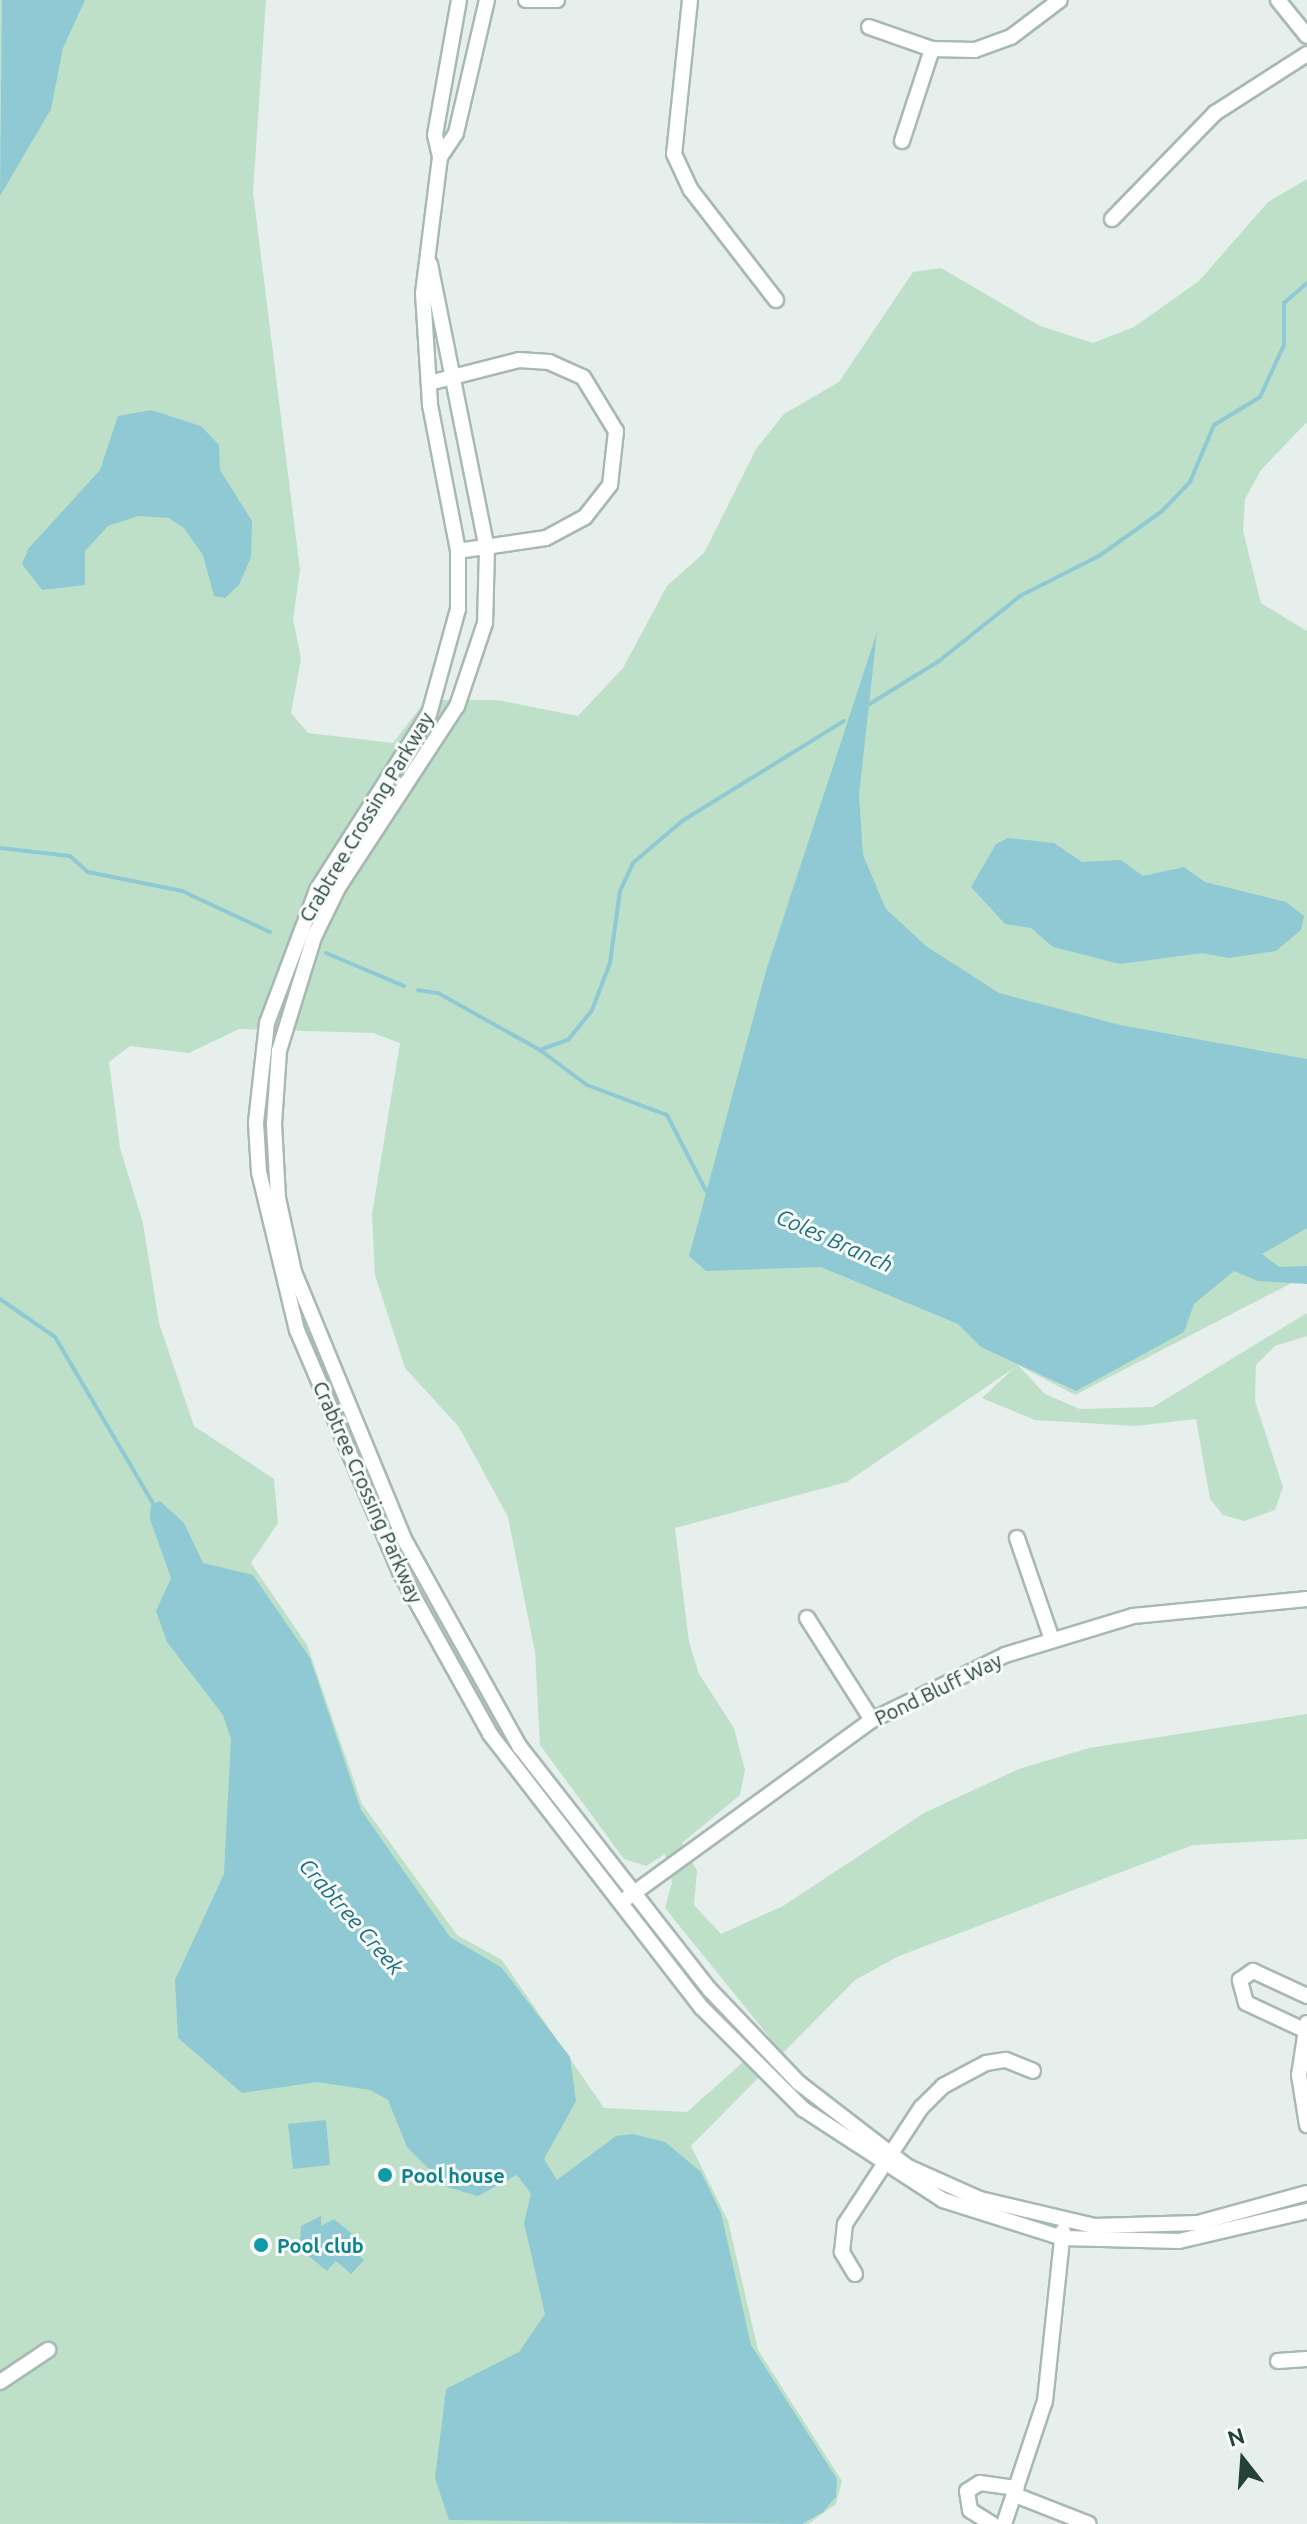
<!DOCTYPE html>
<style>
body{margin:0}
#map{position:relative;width:1307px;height:2524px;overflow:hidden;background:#e6efeb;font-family:Ubuntu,sans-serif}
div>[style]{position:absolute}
.green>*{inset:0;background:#bfe0c8}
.water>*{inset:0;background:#8ec9d4}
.stream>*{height:4px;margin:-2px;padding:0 2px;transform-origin:2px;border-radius:2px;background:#8ec9d4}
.roads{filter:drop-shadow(2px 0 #a8b8b2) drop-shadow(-2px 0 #a8b8b2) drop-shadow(0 2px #a8b8b2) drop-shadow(0 -2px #a8b8b2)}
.minor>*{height:14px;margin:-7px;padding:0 7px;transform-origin:7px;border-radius:7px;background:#fff}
.dots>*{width:22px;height:22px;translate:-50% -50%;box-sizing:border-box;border:4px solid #f7fbf9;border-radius:50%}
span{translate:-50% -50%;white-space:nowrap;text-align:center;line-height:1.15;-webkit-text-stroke:6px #f7fbf9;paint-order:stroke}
.street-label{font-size:20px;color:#24423a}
.culture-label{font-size:20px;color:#0d838f;font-weight:700}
.left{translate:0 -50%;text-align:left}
.water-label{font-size:22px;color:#1c6f80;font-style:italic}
.north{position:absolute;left:1203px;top:2420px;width:80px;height:80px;-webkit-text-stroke:6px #f7fbf9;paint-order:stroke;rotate:343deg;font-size:22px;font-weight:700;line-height:32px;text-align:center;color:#24423a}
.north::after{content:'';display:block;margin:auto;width:28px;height:36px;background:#24423a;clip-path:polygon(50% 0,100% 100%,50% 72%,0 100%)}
</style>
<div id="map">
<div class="green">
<i style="clip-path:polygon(evenodd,0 0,266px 0,253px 192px,300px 570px,293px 619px,301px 659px,291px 713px,308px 733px,393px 743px,426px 700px,497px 700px,578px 716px,623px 668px,667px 586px,704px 553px,756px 449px,784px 414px,839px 382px,913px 272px,941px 268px,1040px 326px,1093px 343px,1134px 327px,1199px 281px,1268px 202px,1307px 179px,1307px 422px,1261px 470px,1245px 499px,1243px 530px,1261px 603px,1307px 631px,1307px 1275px,1075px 1395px,1018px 1365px,1045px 1394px,1080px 1409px,1153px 1407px,1307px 1313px,1307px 1336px,1275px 1346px,1256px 1365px,1255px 1401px,1283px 1487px,1275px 1510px,1244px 1521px,1223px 1515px,1210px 1499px,1196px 1419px,1135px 1426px,1035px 1420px,982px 1398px,1014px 1368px,847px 1482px,675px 1528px,689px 1642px,699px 1674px,734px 1728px,745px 1770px,740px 1795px,682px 1843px,697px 1871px,694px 1905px,721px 1934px,783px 1906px,924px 1813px,1019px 1769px,1089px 1748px,1307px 1714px,1307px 1839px,1193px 1845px,899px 1956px,855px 1980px,691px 2146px,728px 2221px,758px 2350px,842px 2481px,836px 2504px,808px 2524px,0 2524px,0 0,239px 1029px,373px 1033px,400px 1043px,372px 1214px,375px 1275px,405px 1368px,459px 1427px,508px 1517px,535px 1652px,540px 1745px,624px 1859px,646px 1866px,665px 1854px,672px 1882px,665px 1908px,770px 2038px,687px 2112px,604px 2108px,502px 1960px,457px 1935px,362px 1804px,307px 1645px,251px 1563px,278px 1523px,274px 1479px,194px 1426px,159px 1323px,143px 1223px,120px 1148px,109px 1062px,130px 1046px,189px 1053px,239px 1029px)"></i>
</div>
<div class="water">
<i style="clip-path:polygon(2px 0,85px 0,63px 48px,51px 109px,0 196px)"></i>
<i style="clip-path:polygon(151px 410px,201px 426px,219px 445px,220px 470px,252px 521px,251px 557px,239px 585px,225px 598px,214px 596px,203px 555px,184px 528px,169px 518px,138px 516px,108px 526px,85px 551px,85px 585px,42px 590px,22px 564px,28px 549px,100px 470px,118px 416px)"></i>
<i style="clip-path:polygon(877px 632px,859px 795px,863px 855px,886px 909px,926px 946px,999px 993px,1120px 1025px,1307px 1059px,1307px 1228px,1262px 1254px,1279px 1267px,1307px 1266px,1307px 1284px,1258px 1281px,1234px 1271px,1194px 1304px,1184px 1332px,1076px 1391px,981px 1347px,958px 1324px,821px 1267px,706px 1271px,689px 1256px,766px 971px)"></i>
<i style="clip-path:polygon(1008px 838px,1054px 843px,1082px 862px,1121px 860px,1143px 876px,1184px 867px,1205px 882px,1286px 902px,1304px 916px,1301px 930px,1276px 951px,1229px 958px,1202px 953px,1120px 964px,1053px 947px,1031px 928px,1005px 924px,971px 887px,996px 844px)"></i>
<i style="clip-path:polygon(160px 1501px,184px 1523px,203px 1563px,253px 1575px,310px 1658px,361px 1810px,450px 1937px,502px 1968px,570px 2057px,576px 2101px,544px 2159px,557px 2180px,616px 2136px,633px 2134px,665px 2142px,701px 2172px,721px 2213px,751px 2345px,837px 2479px,836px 2497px,823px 2512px,802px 2524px,449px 2520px,435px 2478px,446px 2389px,519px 2352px,545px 2314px,524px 2223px,531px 2194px,517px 2175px,478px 2196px,447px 2187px,407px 2147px,388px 2100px,370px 2090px,317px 2082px,242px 2093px,178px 2038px,175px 1980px,224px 1874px,231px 1739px,223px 1715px,167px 1642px,156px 1611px,171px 1578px,150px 1519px,151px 1505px)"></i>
<i style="clip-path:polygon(326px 2120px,330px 2165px,293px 2169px,288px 2124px)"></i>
<i style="clip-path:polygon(321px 2216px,321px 2226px,334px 2219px,356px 2237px,348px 2246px,364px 2260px,351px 2274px,336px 2261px,327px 2271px,305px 2253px,311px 2243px,300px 2242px,301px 2226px)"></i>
</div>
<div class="stream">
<i style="left:868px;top:705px;width:84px;rotate:-31.8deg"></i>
<i style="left:939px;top:661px;width:104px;rotate:-38.7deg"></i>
<i style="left:1020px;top:596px;width:89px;rotate:-26.9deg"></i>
<i style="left:1099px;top:556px;width:76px;rotate:-35.4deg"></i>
<i style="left:1161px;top:512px;width:42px;rotate:-46deg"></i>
<i style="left:1190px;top:482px;width:62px;rotate:-67.2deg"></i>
<i style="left:1214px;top:425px;width:54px;rotate:-31.3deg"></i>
<i style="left:1260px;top:397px;width:57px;rotate:-65.2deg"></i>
<i style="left:1284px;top:345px;width:42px;rotate:-90deg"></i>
<i style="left:1284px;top:303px;width:30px;rotate:-41deg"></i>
<i style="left:0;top:848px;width:70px;rotate:6.5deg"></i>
<i style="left:70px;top:856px;width:24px;rotate:42deg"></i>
<i style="left:88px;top:872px;width:96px;rotate:11.4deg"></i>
<i style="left:182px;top:891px;width:97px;rotate:25deg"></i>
<i style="left:326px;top:953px;width:85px;rotate:22.9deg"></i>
<i style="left:418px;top:990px;width:20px;rotate:9deg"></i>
<i style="left:438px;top:993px;width:117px;rotate:29.2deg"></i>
<i style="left:540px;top:1050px;width:59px;rotate:36.7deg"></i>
<i style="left:587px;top:1085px;width:85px;rotate:20.6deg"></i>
<i style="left:667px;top:1115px;width:85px;rotate:62.8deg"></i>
<i style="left:540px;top:1050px;width:30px;rotate:-20deg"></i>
<i style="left:568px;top:1040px;width:38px;rotate:-51deg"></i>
<i style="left:592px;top:1010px;width:50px;rotate:-69deg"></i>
<i style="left:610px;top:963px;width:73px;rotate:-82.1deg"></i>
<i style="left:620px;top:891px;width:31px;rotate:-65deg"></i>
<i style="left:633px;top:863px;width:65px;rotate:-40.6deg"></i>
<i style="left:682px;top:821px;width:190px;rotate:-31.7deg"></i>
<i style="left:0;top:1299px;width:67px;rotate:34.6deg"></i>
<i style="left:55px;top:1337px;width:197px;rotate:59.5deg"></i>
</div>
<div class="roads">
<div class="minor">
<i style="left:459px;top:0;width:137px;rotate:100.1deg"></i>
<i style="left:435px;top:135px;width:23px;rotate:77deg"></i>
<i style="left:440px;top:157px;width:137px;rotate:97.1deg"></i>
<i style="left:423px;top:293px;width:112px;rotate:86.4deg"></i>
<i style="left:430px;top:405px;width:149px;rotate:79.1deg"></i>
<i style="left:458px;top:551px;width:58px;rotate:90deg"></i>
<i style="left:458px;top:609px;width:109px;rotate:105.4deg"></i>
<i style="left:429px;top:714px;width:209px;rotate:122.5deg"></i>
<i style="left:317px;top:890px;width:142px;rotate:110.6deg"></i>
<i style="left:267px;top:1023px;width:101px;rotate:96.3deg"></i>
<i style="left:256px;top:1123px;width:49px;rotate:86.5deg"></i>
<i style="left:259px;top:1172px;width:163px;rotate:76.5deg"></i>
<i style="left:297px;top:1330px;width:263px;rotate:66.9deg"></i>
<i style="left:400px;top:1572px;width:185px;rotate:60.9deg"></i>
<i style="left:490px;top:1734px;width:346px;rotate:52.3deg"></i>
<i style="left:702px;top:2008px;width:143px;rotate:45deg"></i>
<i style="left:803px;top:2109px;width:167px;rotate:33deg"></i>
<i style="left:943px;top:2200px;width:126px;rotate:17.6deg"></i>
<i style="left:1063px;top:2238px;width:116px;rotate:1.5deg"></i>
<i style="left:1179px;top:2241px;width:131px;rotate:-13.2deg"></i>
<i style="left:526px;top:0;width:31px"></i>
<i style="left:690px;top:0;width:155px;rotate:95.9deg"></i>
<i style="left:674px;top:154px;width:40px;rotate:65deg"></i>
<i style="left:691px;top:190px;width:139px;rotate:52.3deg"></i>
<i style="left:1278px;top:0;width:46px;rotate:51.1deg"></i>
<i style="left:869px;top:27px;width:67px;rotate:19.2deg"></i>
<i style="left:932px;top:49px;width:43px;rotate:1.3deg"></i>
<i style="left:975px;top:50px;width:38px;rotate:-20deg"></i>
<i style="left:1011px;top:37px;width:61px;rotate:-37.1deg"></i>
<i style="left:902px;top:141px;width:97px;rotate:-71.9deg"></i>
<i style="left:440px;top:157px;width:29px;rotate:-56deg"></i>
<i style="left:456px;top:133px;width:137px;rotate:-76.9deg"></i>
<i style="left:1112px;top:219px;width:148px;rotate:-45.8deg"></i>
<i style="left:1215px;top:113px;width:109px;rotate:-32.7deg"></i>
<i style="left:430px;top:264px;width:291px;rotate:78.7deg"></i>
<i style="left:487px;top:549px;width:74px;rotate:91.5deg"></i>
<i style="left:485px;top:623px;width:88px;rotate:108.6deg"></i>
<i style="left:457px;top:706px;width:215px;rotate:123.2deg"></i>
<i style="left:339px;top:886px;width:57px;rotate:116.1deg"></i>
<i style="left:314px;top:937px;width:119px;rotate:107.1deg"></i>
<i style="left:279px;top:1051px;width:73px;rotate:93.9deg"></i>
<i style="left:274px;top:1124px;width:74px;rotate:86.9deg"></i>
<i style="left:278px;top:1198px;width:76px;rotate:77.8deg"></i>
<i style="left:294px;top:1272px;width:289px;rotate:67.6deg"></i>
<i style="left:404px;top:1539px;width:238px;rotate:60.9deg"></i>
<i style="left:520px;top:1747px;width:308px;rotate:52deg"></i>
<i style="left:710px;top:1990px;width:129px;rotate:46.3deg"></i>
<i style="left:799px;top:2083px;width:138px;rotate:37.6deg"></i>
<i style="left:908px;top:2167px;width:79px;rotate:24deg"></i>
<i style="left:980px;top:2199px;width:117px;rotate:13.3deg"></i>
<i style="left:1094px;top:2226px;width:104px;rotate:-1.7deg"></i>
<i style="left:1198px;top:2223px;width:113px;rotate:-15.4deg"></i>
<i style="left:429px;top:383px;width:93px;rotate:-14.3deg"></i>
<i style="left:519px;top:360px;width:30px;rotate:4deg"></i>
<i style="left:549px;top:362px;width:37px;rotate:24deg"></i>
<i style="left:583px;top:377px;width:63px;rotate:58.6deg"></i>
<i style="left:616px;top:431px;width:54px;rotate:96.3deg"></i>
<i style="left:610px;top:485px;width:41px;rotate:128deg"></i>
<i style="left:585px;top:517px;width:44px;rotate:151.7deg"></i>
<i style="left:546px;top:538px;width:89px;rotate:171.6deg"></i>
<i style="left:1017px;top:1538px;width:105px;rotate:71deg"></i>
<i style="left:807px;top:1618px;width:121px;rotate:57.5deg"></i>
<i style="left:627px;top:1898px;width:303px;rotate:-36deg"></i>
<i style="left:872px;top:1720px;width:148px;rotate:-26deg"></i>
<i style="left:1005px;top:1655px;width:134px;rotate:-16.9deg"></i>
<i style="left:1133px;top:1616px;width:175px;rotate:-5.6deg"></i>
<i style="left:1307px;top:2023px;width:53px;rotate:98.7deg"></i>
<i style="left:1299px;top:2075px;width:51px;rotate:80.9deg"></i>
<i style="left:1304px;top:2030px;width:64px;rotate:-155deg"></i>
<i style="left:1246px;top:2003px;width:24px;rotate:-105deg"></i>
<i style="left:1240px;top:1980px;width:16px;rotate:-35deg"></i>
<i style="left:1253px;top:1971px;width:60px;rotate:24.8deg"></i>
<i style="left:855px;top:2274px;width:26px;rotate:-121deg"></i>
<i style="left:842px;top:2252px;width:28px;rotate:-84deg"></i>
<i style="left:845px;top:2224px;width:139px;rotate:-56.8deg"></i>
<i style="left:921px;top:2108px;width:31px;rotate:-45deg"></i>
<i style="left:943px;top:2086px;width:49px;rotate:-28.1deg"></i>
<i style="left:986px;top:2063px;width:20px;rotate:-9deg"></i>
<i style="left:1006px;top:2060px;width:29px;rotate:22deg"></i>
<i style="left:1278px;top:2361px;width:29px;rotate:-4deg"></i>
<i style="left:0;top:2382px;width:58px;rotate:-33.7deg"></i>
<i style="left:1015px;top:2495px;width:79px;rotate:21.4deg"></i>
<i style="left:992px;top:2524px;width:26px;rotate:-148deg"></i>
<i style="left:970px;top:2510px;width:19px;rotate:-99deg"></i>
<i style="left:967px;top:2491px;width:15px;rotate:-32deg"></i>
<i style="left:980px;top:2483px;width:37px;rotate:8deg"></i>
<i style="left:1004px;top:2524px;width:130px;rotate:-71.6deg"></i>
<i style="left:1045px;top:2401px;width:171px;rotate:-84deg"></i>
</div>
</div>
<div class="dots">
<i style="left:385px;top:2175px;background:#0f9aa8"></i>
<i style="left:261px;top:2245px;background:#0f9aa8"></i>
</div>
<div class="street-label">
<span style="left:366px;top:817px;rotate:-59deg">Crabtree Crossing Parkway</span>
<span style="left:368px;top:1492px;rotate:66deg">Crabtree Crossing Parkway</span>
<span style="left:938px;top:1689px;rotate:-26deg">Pond Bluff Way</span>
</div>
<div class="culture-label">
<span class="left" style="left:401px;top:2175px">Pool house</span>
<span class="left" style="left:277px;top:2245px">Pool club</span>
</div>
<div class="water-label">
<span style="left:835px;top:1240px;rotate:24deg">Coles Branch</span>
<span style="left:352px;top:1916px;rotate:49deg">Crabtree Creek</span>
</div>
<div class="north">N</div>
</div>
